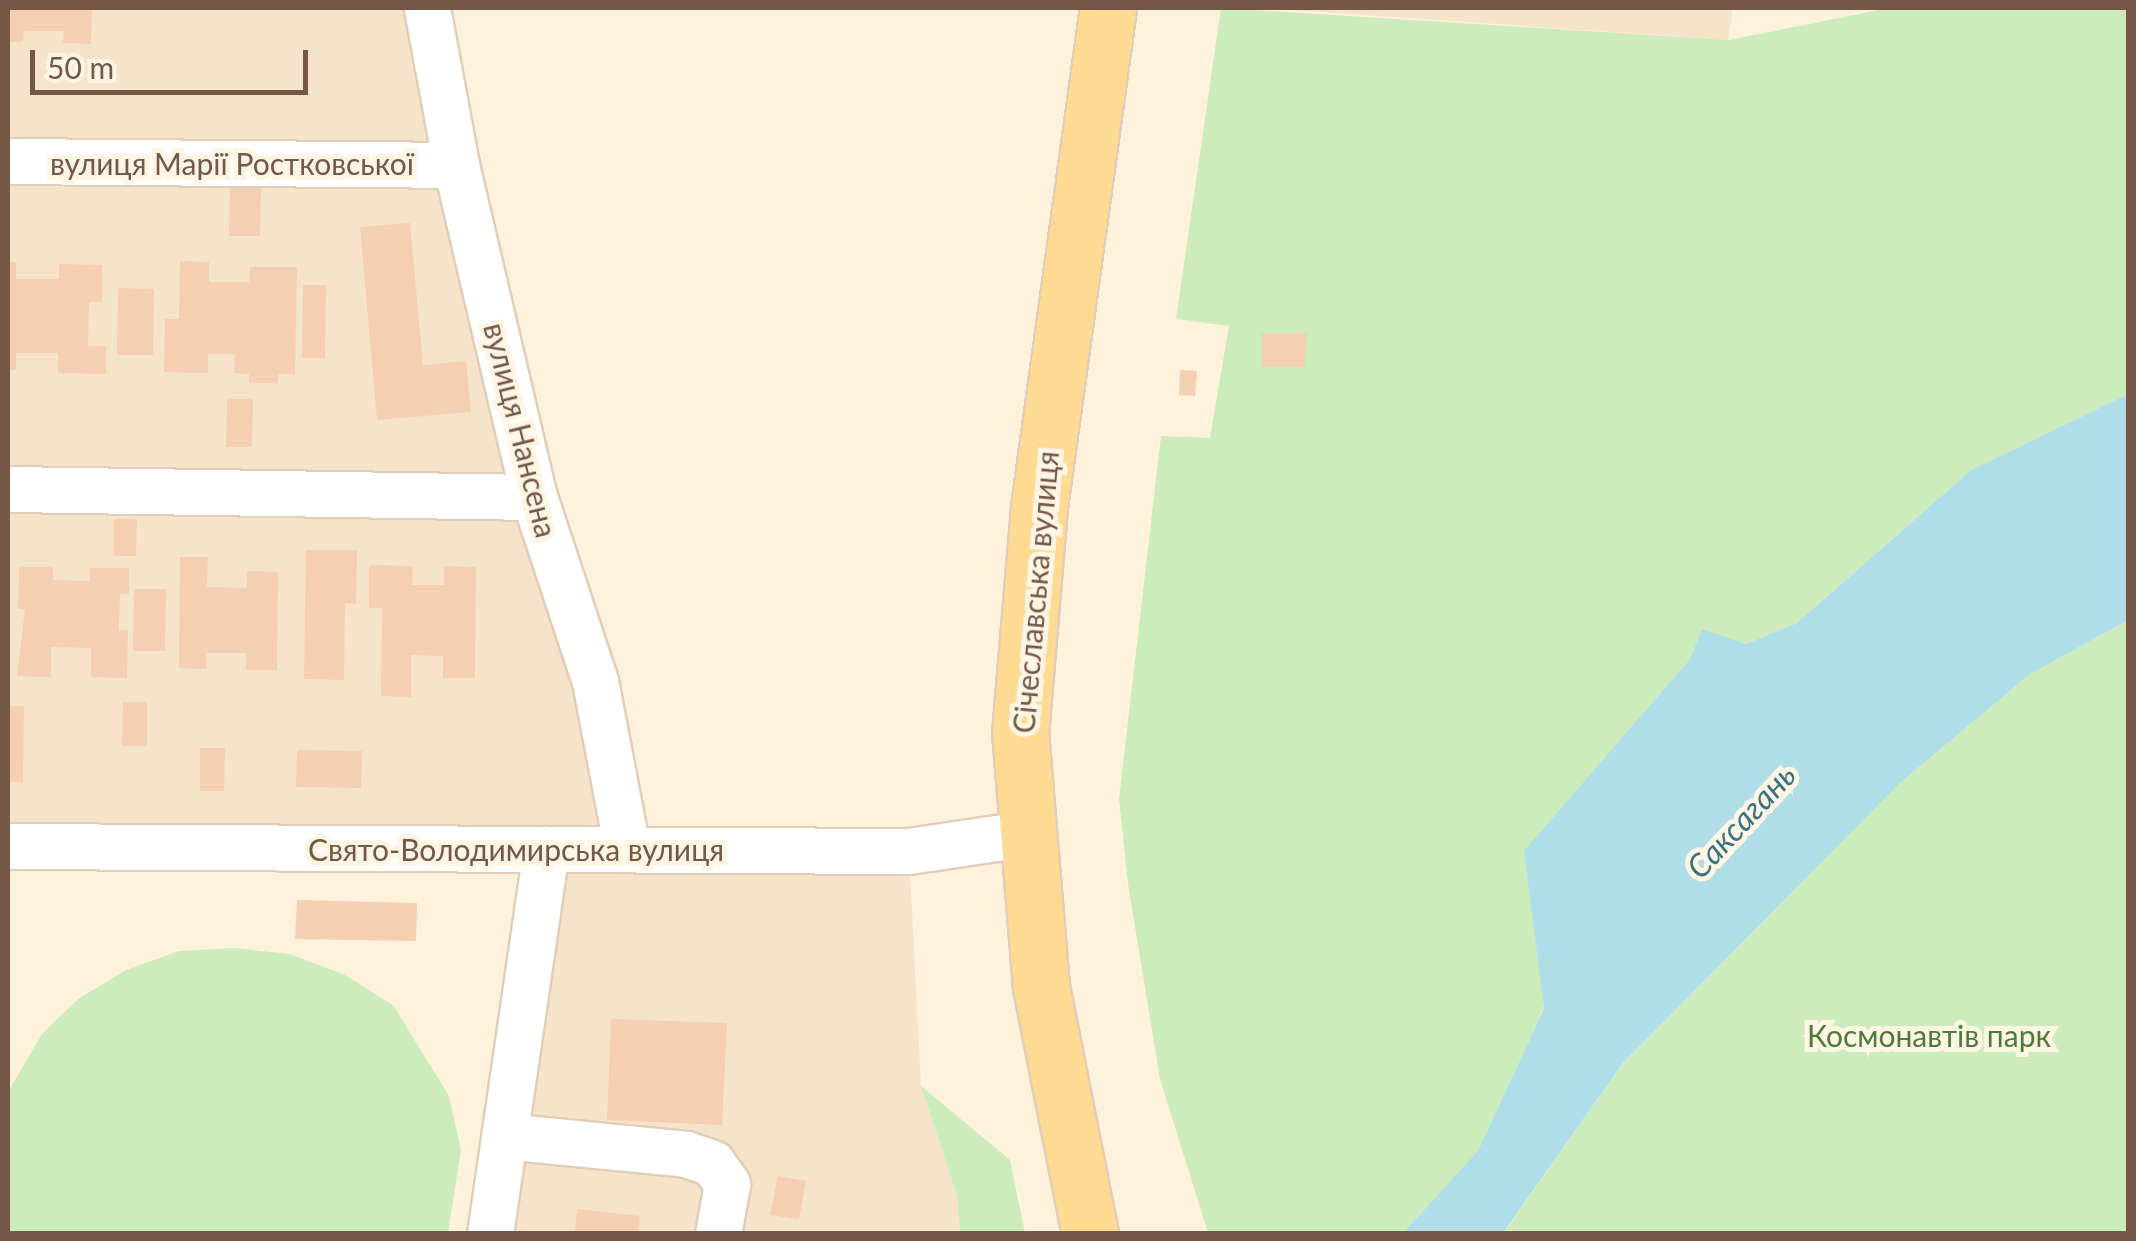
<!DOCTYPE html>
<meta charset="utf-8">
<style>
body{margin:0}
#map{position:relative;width:2136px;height:1241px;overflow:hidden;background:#fef2dc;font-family:Lato,sans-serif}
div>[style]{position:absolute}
.residential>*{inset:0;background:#f6e4ca}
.green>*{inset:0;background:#cdecbb}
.water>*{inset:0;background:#b0dee8}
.building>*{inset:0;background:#f5cfb2}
.roads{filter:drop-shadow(2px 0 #e2cdb8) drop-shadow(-2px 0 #e2cdb8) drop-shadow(0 2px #e2cdb8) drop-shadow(0 -2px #e2cdb8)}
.minor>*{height:45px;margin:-22.5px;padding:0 22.5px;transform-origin:22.5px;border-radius:22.5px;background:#fff}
.major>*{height:55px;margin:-27.5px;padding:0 27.5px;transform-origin:27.5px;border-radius:27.5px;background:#ffda92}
span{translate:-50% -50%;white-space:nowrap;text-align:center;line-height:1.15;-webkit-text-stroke:10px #fff5e4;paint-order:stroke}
.street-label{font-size:30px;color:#745744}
.park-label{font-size:30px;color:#4c7b3b}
.water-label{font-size:32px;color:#3a7483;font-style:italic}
.frame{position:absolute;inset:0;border:10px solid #745744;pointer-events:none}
.scale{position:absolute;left:30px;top:50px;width:278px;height:45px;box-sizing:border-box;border:5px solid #745744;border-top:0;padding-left:12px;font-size:30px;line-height:35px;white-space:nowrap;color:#745744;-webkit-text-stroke:8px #fff5e4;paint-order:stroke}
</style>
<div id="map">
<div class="residential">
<i style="clip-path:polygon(8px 8px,427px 8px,627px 849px,909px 851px,921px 1086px,957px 1196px,960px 1233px,490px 1233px,546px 850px,8px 846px)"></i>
<i style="clip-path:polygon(1263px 8px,1733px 8px,1728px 40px)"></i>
</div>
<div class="green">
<i style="clip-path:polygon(1221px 8px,1728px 40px,1889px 8px,2128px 8px,2128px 394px,1971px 470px,1797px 623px,1746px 644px,1702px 630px,1690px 659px,1525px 851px,1544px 1007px,1478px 1152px,1403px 1233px,1208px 1233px,1160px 1079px,1128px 884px,1119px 799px,1161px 436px,1210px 438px,1229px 326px,1176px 319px)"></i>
<i style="clip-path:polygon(2128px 620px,2128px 1233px,1503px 1234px,1623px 1063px,1900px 783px,2030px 674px)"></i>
<i style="clip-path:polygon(234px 948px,290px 954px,345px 975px,393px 1005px,449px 1096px,461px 1150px,448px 1233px,8px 1233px,9px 1090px,42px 1034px,78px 999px,126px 970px,179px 951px)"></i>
<i style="clip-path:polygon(921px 1086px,1010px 1160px,1025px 1233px,960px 1233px,957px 1196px)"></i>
</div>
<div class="water">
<i style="clip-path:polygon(2128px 394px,2128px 620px,2030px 674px,1900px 783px,1623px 1063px,1503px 1233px,1403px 1233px,1478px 1151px,1544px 1008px,1524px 851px,1690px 659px,1702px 629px,1746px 644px,1797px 623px,1971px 470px)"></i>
</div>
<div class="building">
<i style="clip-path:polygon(8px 8px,92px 8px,91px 44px,63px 43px,64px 31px,24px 31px,23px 42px,8px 42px)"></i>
<i style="clip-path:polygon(230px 186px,261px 186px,260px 236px,229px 236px)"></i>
<i style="clip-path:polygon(410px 223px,423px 365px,466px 361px,471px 412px,377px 420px,360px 227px)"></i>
<i style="clip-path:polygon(180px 261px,209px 262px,209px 282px,249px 282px,250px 267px,297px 267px,295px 374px,278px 374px,278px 383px,249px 383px,249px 374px,234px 373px,235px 354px,208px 354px,208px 373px,164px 372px,165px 319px,179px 319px)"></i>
<i style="clip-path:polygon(8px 262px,16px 262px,16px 279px,59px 279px,59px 264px,102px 265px,102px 302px,89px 302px,88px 346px,106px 346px,106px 374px,58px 373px,58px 353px,16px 353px,16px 370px,8px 370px)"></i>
<i style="clip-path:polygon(303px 285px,326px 285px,325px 358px,302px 358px)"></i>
<i style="clip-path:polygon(118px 288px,154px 289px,153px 355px,117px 355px)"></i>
<i style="clip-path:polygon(1262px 333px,1306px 333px,1305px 367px,1262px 367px)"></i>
<i style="clip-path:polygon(1180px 370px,1197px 371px,1195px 396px,1179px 395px)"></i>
<i style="clip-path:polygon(227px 399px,253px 399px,252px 447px,226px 447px)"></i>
<i style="clip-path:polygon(114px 519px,137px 519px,136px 556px,114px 556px)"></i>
<i style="clip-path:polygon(306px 550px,357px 550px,356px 604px,345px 603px,344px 680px,304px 679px)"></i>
<i style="clip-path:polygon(180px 557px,208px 557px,207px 587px,247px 588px,247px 571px,278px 572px,277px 670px,246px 670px,246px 653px,206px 653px,206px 669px,179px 668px)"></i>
<i style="clip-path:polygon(369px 565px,413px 566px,412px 585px,444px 585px,444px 566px,476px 567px,475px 678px,443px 678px,443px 656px,411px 655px,411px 697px,381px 696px,382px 608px,369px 608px)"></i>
<i style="clip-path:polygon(19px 567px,53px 567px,53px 580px,90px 581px,90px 568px,129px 568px,129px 594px,120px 594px,119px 630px,128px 630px,127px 678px,91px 677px,91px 648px,51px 647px,51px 677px,17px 676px,25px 609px,18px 609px)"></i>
<i style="clip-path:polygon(134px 589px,166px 589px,165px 651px,133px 651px)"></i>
<i style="clip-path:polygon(123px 702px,147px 702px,147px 746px,122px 746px)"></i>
<i style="clip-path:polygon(8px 706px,24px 706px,23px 782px,8px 782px)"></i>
<i style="clip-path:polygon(200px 748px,225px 748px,224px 791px,200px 791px)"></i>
<i style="clip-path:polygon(297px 750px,362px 751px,361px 788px,296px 787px)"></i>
<i style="clip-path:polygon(297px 900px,417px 903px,416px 941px,295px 939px)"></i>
<i style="clip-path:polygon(611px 1019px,727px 1023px,722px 1125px,607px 1120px)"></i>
<i style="clip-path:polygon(778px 1176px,806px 1181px,799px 1219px,770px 1215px)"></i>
<i style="clip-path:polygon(577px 1209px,640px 1216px,638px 1234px,575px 1234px)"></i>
</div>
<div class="roads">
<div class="minor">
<i style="left:427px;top:8px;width:160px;rotate:79.5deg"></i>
<i style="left:456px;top:165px;width:341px;rotate:76.8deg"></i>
<i style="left:534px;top:497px;width:194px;rotate:71.7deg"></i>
<i style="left:595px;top:681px;width:171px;rotate:79.2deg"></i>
<i style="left:8px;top:161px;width:448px;rotate:0.5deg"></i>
<i style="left:8px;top:489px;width:526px;rotate:0.87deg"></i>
<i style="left:8px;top:846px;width:901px;rotate:0.32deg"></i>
<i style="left:909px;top:851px;width:115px;rotate:-8.5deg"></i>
<i style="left:504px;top:1136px;width:183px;rotate:5.6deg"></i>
<i style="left:686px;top:1154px;width:28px;rotate:19deg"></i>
<i style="left:712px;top:1163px;width:26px;rotate:54deg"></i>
<i style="left:727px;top:1184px;width:51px;rotate:100.2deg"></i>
<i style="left:490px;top:1234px;width:389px;rotate:-81.7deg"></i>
</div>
<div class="major">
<i style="left:1090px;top:1234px;width:252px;rotate:-101.2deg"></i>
<i style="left:1041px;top:987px;width:254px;rotate:-94.7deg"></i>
<i style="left:1020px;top:734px;width:228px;rotate:-85.2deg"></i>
<i style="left:1039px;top:507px;width:504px;rotate:-82.13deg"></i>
</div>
</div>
<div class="street-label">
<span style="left:232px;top:163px">вулиця Марії Ростковської</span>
<span style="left:521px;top:430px;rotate:76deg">вулиця Нансена</span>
<span style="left:1035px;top:592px;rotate:-85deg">Січеславська вулиця</span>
<span style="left:516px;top:849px">Свято-Володимирська вулиця</span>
</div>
<div class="park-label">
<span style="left:1929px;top:1035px">Космонавтів парк</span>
</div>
<div class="water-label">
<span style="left:1741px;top:821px;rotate:-47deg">Саксагань</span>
</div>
<div class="frame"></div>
<div class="scale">50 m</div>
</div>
